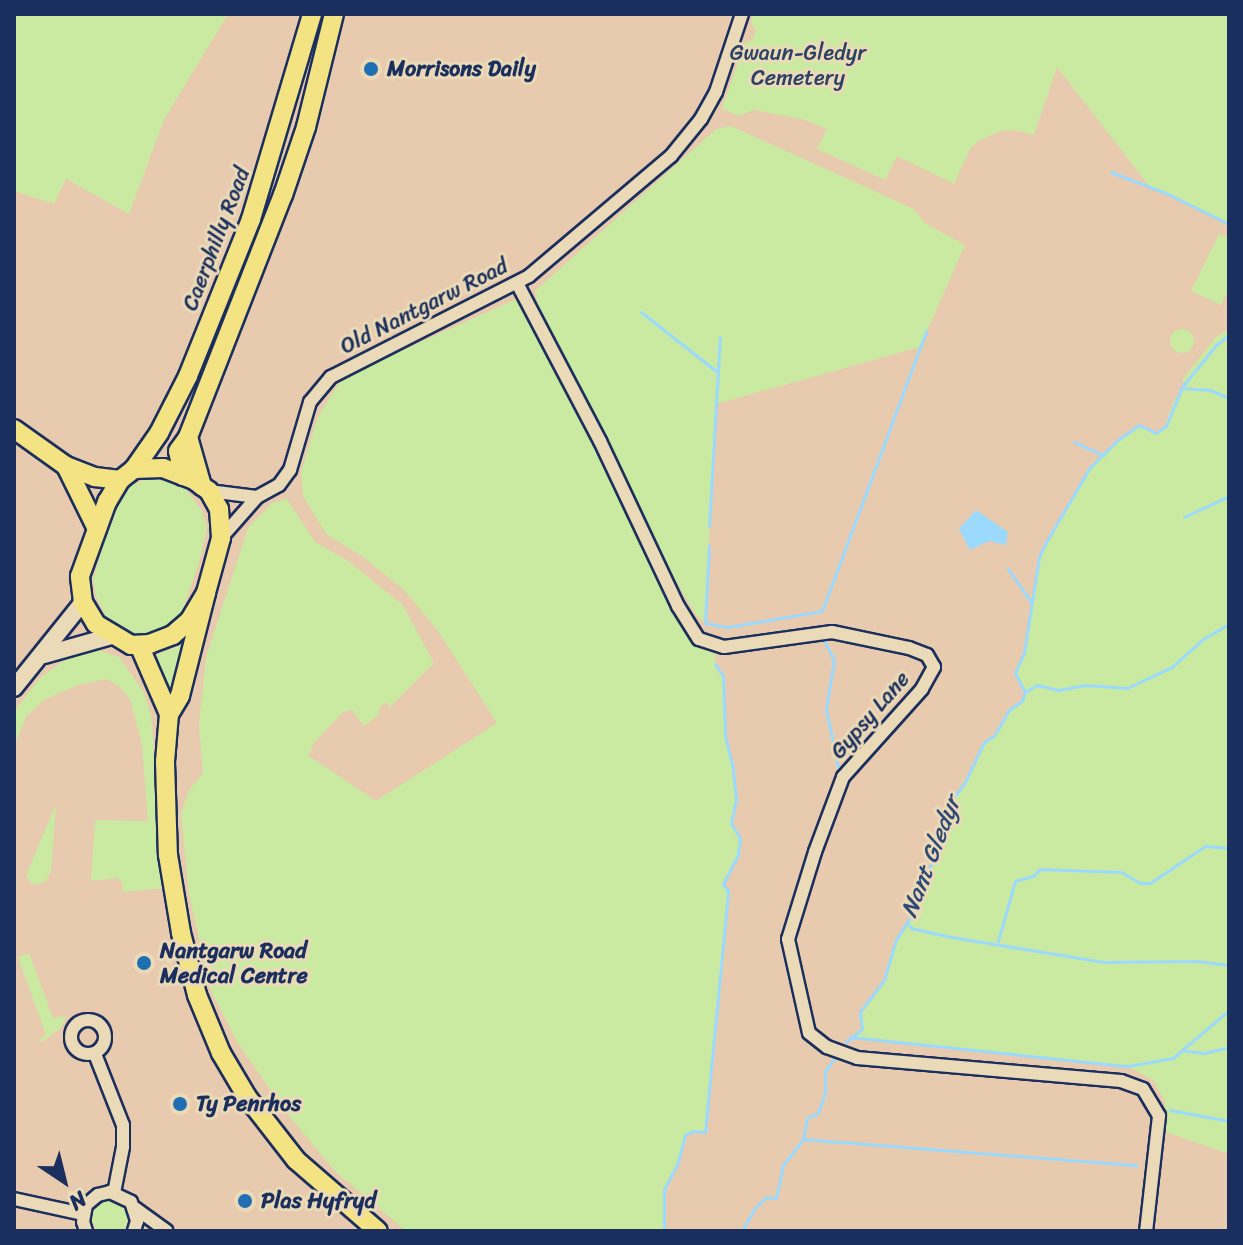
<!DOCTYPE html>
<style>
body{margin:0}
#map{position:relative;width:1243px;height:1245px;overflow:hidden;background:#e8caaf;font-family:Sriracha,sans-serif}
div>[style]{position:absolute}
.green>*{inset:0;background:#caeaa2}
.round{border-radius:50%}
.water>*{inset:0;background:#9cdafd}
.stream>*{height:3px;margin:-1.5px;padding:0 1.5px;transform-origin:1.5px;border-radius:1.5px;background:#9cdafd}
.roads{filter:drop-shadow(2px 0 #1b2f5e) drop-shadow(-2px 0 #1b2f5e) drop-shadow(0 2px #1b2f5e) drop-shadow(0 -2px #1b2f5e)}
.minor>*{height:12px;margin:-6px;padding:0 6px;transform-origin:6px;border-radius:6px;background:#ebdab7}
.minor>.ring{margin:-6px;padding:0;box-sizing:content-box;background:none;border:12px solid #ebdab7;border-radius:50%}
.secondary>*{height:16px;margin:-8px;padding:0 8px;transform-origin:8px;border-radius:8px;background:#ebdab7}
.primary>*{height:18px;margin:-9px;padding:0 9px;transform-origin:9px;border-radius:9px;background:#f4e382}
.dots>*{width:22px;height:22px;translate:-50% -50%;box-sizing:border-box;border:4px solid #ebdab7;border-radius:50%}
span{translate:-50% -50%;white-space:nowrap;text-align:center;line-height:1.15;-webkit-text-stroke:6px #ebdab7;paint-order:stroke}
.park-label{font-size:22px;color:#2c4265}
.poi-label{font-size:22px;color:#1b2f5e;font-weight:700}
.left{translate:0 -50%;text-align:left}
.street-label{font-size:22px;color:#1b2f5e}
.water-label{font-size:24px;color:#2e4976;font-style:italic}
.frame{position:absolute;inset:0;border:16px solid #1b2f5e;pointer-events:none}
.north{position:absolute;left:24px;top:1141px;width:80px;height:80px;-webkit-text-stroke:6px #ebdab7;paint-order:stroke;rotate:145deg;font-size:22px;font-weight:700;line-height:32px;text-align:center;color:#1b2f5e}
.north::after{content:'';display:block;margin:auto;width:28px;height:36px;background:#1b2f5e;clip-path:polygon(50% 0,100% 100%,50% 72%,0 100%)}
</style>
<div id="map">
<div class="green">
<i style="clip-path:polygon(14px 14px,228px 14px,164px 120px,129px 214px,66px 179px,54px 204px,14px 191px)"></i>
<i style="clip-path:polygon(753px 14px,1229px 14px,1229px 224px,1150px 187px,1057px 67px,1034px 135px,1015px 130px,1001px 131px,978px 141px,970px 149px,954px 184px,897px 156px,885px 180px,817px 149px,827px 129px,805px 120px,754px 110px,738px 116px,722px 108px,745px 43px,752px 40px,756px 30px,751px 24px)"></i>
<i style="clip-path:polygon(731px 126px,914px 209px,925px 223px,965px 245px,920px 347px,716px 404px,705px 623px,695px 614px,669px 568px,538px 306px,535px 291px,716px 129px)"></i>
<i style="clip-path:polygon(1219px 234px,1229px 238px,1229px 288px,1221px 305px,1191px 291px)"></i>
<i style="clip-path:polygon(516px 299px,593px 443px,676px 616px,694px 641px,715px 654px,715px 664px,723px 676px,725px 735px,733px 768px,736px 799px,731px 823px,740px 838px,738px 854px,723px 884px,728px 891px,705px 1132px,693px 1131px,685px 1135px,677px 1165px,664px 1189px,664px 1231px,406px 1231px,336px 1172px,284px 1110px,238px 1043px,211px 991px,189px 894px,181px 814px,189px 790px,203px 773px,199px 725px,206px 657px,248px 528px,272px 503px,287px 499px,315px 542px,348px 561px,403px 605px,434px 663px,390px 707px,385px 702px,378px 710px,380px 714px,364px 726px,352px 710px,343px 712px,313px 744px,309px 756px,376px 801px,497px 723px,438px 631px,404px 590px,362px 556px,326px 534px,303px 496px,301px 472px,318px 417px,338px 384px,366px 367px)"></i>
<i class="round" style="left:1170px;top:329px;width:24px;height:24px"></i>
<i style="clip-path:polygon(1229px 329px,1229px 1154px,1166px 1132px,1165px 1101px,1153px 1080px,1127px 1066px,850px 1037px,862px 1029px,860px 1012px,884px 980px,896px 940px,916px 908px,923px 876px,937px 857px,936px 832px,952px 799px,964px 784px,984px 742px,994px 736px,1009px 710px,1022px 701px,1025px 691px,1015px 673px,1024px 653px,1039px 557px,1045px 544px,1090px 467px,1119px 439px,1139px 425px,1156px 433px,1165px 426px,1174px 401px,1186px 383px,1182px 380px,1216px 337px)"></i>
<i style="clip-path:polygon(147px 479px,167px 481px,185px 489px,201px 509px,207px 527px,199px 563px,182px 612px,161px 632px,138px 637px,114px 625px,105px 615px,96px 596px,93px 579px,117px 500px,126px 487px)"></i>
<i style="clip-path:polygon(184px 644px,172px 696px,156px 655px)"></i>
<i style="clip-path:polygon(97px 650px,119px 657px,144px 692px,151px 715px,166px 888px,123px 892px,122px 883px,118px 878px,91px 881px,95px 820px,148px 821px,142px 745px,130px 699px,121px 688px,107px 679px,78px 685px,44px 700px,26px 717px,14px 746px,14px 712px,39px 679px,67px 658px)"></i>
<i style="clip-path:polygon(56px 804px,51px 872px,45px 882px,32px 885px,26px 875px)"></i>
<i style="clip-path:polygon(29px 953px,53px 1018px,67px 1016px,61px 1028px,42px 1042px,39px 1040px,46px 1035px,18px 957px)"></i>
<i class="round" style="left:92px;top:1199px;width:36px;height:36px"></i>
</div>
<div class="water">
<i style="clip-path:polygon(976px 510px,1008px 532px,1006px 545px,989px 541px,970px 550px,959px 529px)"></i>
</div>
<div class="stream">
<i style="left:1111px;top:172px;width:61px;rotate:21.1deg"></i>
<i style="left:1168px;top:194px;width:68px;rotate:26.2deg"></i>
<i style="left:641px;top:312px;width:95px;rotate:38.2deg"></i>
<i style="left:1182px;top:388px;width:28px;rotate:4deg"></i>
<i style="left:1210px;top:390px;width:21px;rotate:23deg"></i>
<i style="left:1074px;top:442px;width:32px;rotate:24deg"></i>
<i style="left:1184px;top:517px;width:50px;rotate:-25deg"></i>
<i style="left:709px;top:526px;width:189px;rotate:-86.7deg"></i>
<i style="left:709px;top:546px;width:77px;rotate:93deg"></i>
<i style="left:705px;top:623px;width:23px;rotate:10deg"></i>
<i style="left:728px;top:627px;width:95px;rotate:-9.7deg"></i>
<i style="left:822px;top:611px;width:299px;rotate:-69.6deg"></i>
<i style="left:1008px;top:569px;width:40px;rotate:55.1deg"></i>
<i style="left:824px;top:641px;width:21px;rotate:62deg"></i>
<i style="left:834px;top:660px;width:50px;rotate:99.3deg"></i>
<i style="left:826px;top:709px;width:59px;rotate:78.3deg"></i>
<i style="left:1025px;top:692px;width:14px;rotate:-30deg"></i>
<i style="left:1037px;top:685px;width:23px;rotate:13deg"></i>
<i style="left:1059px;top:690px;width:26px;rotate:-11deg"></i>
<i style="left:1085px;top:685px;width:42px;rotate:4.1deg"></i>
<i style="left:1127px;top:688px;width:50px;rotate:-25deg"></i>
<i style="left:1172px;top:667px;width:42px;rotate:-42.1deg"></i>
<i style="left:1203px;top:639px;width:30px;rotate:-30deg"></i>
<i style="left:907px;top:923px;width:6px;rotate:51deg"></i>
<i style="left:911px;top:928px;width:41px;rotate:12.7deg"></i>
<i style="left:951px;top:937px;width:155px;rotate:9.3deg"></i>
<i style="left:1104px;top:962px;width:92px;rotate:-0.6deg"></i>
<i style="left:1196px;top:961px;width:33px;rotate:7deg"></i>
<i style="left:998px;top:941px;width:62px;rotate:-74.2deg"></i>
<i style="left:1015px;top:881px;width:19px;rotate:-16deg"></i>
<i style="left:1033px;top:876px;width:10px;rotate:-45deg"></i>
<i style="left:1040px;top:869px;width:81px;rotate:2.1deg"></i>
<i style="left:1121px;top:872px;width:22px;rotate:30deg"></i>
<i style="left:1140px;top:883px;width:10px"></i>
<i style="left:1150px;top:883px;width:66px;rotate:-33.9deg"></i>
<i style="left:1205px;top:846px;width:24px;rotate:5deg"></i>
<i style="left:850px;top:1037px;width:279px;rotate:6deg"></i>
<i style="left:1127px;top:1066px;width:47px;rotate:-9.9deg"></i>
<i style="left:1173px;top:1058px;width:74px;rotate:-40.6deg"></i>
<i style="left:846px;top:1042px;width:21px;rotate:-39deg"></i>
<i style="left:862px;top:1029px;width:17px;rotate:-97deg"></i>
<i style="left:860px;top:1012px;width:40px;rotate:-53deg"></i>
<i style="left:884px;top:980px;width:42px;rotate:-73.3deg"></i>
<i style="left:896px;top:940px;width:38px;rotate:-58deg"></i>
<i style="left:916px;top:908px;width:33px;rotate:-78deg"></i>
<i style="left:923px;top:876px;width:24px;rotate:-54deg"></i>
<i style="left:937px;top:857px;width:25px;rotate:-92deg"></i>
<i style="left:936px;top:832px;width:37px;rotate:-64deg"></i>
<i style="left:952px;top:799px;width:19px;rotate:-51deg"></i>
<i style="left:964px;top:784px;width:47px;rotate:-64.5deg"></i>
<i style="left:984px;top:742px;width:12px;rotate:-31deg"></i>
<i style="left:994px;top:736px;width:30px;rotate:-60deg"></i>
<i style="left:1009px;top:710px;width:16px;rotate:-35deg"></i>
<i style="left:1022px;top:701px;width:9px;rotate:-72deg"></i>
<i style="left:1025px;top:692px;width:21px;rotate:-118deg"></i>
<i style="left:1015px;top:673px;width:22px;rotate:-66deg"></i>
<i style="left:1024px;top:653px;width:97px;rotate:-81.1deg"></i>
<i style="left:1039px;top:557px;width:14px;rotate:-65deg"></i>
<i style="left:1045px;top:544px;width:89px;rotate:-59.7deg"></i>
<i style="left:1090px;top:467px;width:40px;rotate:-44deg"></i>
<i style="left:1119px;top:439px;width:24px;rotate:-35deg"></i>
<i style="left:1139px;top:425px;width:19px;rotate:25deg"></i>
<i style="left:1156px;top:433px;width:12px;rotate:-35deg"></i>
<i style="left:1166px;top:426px;width:42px;rotate:-67.7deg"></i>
<i style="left:1182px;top:387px;width:54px;rotate:-51deg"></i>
<i style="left:1216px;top:345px;width:16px;rotate:-38deg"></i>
<i style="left:1186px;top:1051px;width:18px;rotate:6deg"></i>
<i style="left:1204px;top:1053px;width:26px;rotate:-13deg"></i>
<i style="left:1170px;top:1110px;width:60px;rotate:10.6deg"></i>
<i style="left:803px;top:1139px;width:335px;rotate:4.5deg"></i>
<i style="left:664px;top:1231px;width:42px;rotate:-90deg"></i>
<i style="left:664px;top:1189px;width:27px;rotate:-62deg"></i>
<i style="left:677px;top:1165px;width:31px;rotate:-75deg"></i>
<i style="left:685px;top:1135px;width:9px;rotate:-27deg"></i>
<i style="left:693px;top:1131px;width:12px;rotate:5deg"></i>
<i style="left:705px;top:1132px;width:242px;rotate:-84.5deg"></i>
<i style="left:728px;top:891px;width:9px;rotate:-126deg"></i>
<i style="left:723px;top:884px;width:34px;rotate:-63deg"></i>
<i style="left:738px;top:854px;width:16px;rotate:-83deg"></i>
<i style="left:740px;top:838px;width:17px;rotate:-121deg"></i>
<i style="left:731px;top:823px;width:25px;rotate:-78deg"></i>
<i style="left:736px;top:799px;width:31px;rotate:-96deg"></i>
<i style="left:733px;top:768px;width:34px;rotate:-104deg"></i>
<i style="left:725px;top:735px;width:59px;rotate:-91.9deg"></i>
<i style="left:723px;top:676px;width:14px;rotate:-124deg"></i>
<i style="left:742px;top:1231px;width:26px;rotate:-61deg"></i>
<i style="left:755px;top:1208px;width:16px;rotate:-45deg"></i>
<i style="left:766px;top:1197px;width:10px;rotate:6deg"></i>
<i style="left:776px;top:1198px;width:34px;rotate:-78deg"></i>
<i style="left:783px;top:1165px;width:33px;rotate:-52deg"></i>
<i style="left:803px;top:1139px;width:21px;rotate:-79deg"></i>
<i style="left:807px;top:1118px;width:12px;rotate:-24deg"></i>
<i style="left:818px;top:1113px;width:21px;rotate:-71deg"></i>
<i style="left:825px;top:1093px;width:22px;rotate:-90deg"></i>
<i style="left:825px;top:1071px;width:14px;rotate:-54deg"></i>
</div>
<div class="roads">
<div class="minor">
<i style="left:517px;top:283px;width:178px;rotate:62.3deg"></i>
<i style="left:600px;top:441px;width:183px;rotate:64.7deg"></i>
<i style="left:678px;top:606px;width:39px;rotate:58deg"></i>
<i style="left:699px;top:639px;width:26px;rotate:18deg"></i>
<i style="left:724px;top:647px;width:109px;rotate:-7.9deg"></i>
<i style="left:832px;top:632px;width:79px;rotate:11.7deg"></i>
<i style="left:909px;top:648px;width:19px;rotate:21deg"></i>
<i style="left:927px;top:655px;width:14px;rotate:60deg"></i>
<i style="left:934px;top:667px;width:25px;rotate:119deg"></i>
<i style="left:922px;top:689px;width:118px;rotate:131.9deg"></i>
<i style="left:843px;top:777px;width:80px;rotate:110.5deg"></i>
<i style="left:815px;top:852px;width:91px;rotate:107.2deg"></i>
<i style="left:788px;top:939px;width:96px;rotate:77.4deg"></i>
<i style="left:809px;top:1033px;width:23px;rotate:38deg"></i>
<i style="left:827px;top:1047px;width:32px;rotate:20deg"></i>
<i style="left:857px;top:1058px;width:265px;rotate:5deg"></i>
<i style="left:1121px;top:1081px;width:23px;rotate:20deg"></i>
<i style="left:1143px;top:1089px;width:31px;rotate:59deg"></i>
<i style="left:1159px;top:1116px;width:116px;rotate:96.4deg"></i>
<i style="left:209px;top:491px;width:48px;rotate:7.1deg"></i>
<i style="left:221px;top:538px;width:55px;rotate:-48.7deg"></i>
<i style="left:257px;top:497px;width:25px;rotate:-29deg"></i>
<i style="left:279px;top:485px;width:19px;rotate:-54deg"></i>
<i style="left:290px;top:470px;width:71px;rotate:-73.6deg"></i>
<i style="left:310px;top:402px;width:33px;rotate:-50deg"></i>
<i style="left:331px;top:377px;width:222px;rotate:-27deg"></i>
<i style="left:529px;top:276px;width:186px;rotate:-40.2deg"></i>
<i style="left:671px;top:156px;width:48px;rotate:-51deg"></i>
<i style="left:701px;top:119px;width:31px;rotate:-61deg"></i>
<i style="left:716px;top:92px;width:82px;rotate:-71.6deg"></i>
<i class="ring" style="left:71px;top:1020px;width:22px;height:22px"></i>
<i style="left:95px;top:1054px;width:76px;rotate:68.5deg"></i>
<i style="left:123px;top:1125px;width:22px;rotate:90deg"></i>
<i style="left:123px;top:1147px;width:47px;rotate:101.1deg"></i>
<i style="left:14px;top:1199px;width:71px;rotate:12.3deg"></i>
<i style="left:135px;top:1208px;width:39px;rotate:36deg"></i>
<i style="left:86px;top:1231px;width:9px;rotate:-108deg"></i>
<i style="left:83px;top:1222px;width:17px;rotate:-80deg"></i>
<i style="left:86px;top:1205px;width:16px;rotate:-40deg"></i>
<i style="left:98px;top:1195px;width:12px;rotate:-14deg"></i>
<i style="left:110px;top:1192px;width:23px;rotate:25deg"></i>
<i style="left:131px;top:1202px;width:20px;rotate:72deg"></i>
<i style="left:137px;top:1221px;width:10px;rotate:107deg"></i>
</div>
<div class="secondary">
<i style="left:44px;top:655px;width:70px;rotate:-15.8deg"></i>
<i style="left:14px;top:688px;width:110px;rotate:-51.3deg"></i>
</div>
<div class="primary">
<i style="left:14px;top:429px;width:64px;rotate:35.4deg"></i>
<i style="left:66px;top:466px;width:31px;rotate:21deg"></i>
<i style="left:95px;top:477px;width:25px;rotate:7deg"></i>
<i style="left:188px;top:437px;width:51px;rotate:74.1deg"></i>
<i style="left:66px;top:466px;width:70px;rotate:63.8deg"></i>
<i style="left:163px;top:468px;width:33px;rotate:21deg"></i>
<i style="left:194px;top:480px;width:19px;rotate:36deg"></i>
<i style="left:209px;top:491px;width:21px;rotate:61deg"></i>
<i style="left:219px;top:509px;width:29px;rotate:86deg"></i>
<i style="left:221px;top:538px;width:57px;rotate:105.3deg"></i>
<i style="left:206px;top:593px;width:31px;rotate:121deg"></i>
<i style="left:190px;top:620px;width:23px;rotate:139deg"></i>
<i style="left:173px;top:635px;width:25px;rotate:159deg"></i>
<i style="left:150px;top:644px;width:19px;rotate:177deg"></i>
<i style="left:131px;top:645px;width:41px;rotate:-149deg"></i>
<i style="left:96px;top:624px;width:26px;rotate:-121deg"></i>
<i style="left:83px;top:602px;width:26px;rotate:-97deg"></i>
<i style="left:80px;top:576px;width:79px;rotate:-70deg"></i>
<i style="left:107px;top:502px;width:26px;rotate:-59deg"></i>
<i style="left:120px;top:480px;width:18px;rotate:-38deg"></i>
<i style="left:134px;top:469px;width:29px;rotate:-2deg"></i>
<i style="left:134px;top:469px;width:44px;rotate:-55.2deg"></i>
<i style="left:159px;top:433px;width:64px;rotate:-63deg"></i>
<i style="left:188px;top:376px;width:169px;rotate:-68.1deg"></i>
<i style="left:251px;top:219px;width:214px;rotate:-73.4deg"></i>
<i style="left:183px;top:476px;width:25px;rotate:-101deg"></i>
<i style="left:178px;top:451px;width:17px;rotate:-54deg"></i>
<i style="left:188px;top:437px;width:260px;rotate:-68.6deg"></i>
<i style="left:283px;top:195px;width:72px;rotate:-71.3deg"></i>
<i style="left:306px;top:127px;width:116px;rotate:-76.1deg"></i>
<i style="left:206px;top:593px;width:106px;rotate:104.2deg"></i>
<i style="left:180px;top:696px;width:21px;rotate:121deg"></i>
<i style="left:169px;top:714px;width:48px;rotate:94.8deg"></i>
<i style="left:165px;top:762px;width:93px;rotate:88.2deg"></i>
<i style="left:168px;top:855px;width:79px;rotate:80.5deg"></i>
<i style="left:181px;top:933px;width:64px;rotate:75.5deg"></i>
<i style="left:197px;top:995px;width:63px;rotate:67.5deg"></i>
<i style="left:221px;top:1053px;width:51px;rotate:59.4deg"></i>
<i style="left:247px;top:1097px;width:80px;rotate:52.1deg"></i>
<i style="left:296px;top:1160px;width:108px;rotate:40.9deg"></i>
<i style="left:139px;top:645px;width:75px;rotate:66.5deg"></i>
</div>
</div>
<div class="dots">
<i style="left:371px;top:69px;background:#1f6fb2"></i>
<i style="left:144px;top:963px;background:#1f6fb2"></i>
<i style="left:180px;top:1104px;background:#1f6fb2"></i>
<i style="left:245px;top:1201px;background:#1f6fb2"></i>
</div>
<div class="park-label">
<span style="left:798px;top:65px">Gwaun-Gledyr<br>Cemetery</span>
</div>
<div class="poi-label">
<span class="left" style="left:387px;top:69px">Morrisons Daily</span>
<span class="left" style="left:160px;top:963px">Nantgarw Road<br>Medical Centre</span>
<span class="left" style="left:196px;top:1104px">Ty Penrhos</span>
<span class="left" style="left:261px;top:1201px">Plas Hyfryd</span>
</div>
<div class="street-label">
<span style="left:216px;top:239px;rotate:-69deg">Caerphilly Road</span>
<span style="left:424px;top:306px;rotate:-27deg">Old Nantgarw Road</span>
<span style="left:870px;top:715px;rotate:-49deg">Gypsy Lane</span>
</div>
<div class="water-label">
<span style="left:931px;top:857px;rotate:-69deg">Nant Gledyr</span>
</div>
<div class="frame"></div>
<div class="north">N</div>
</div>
